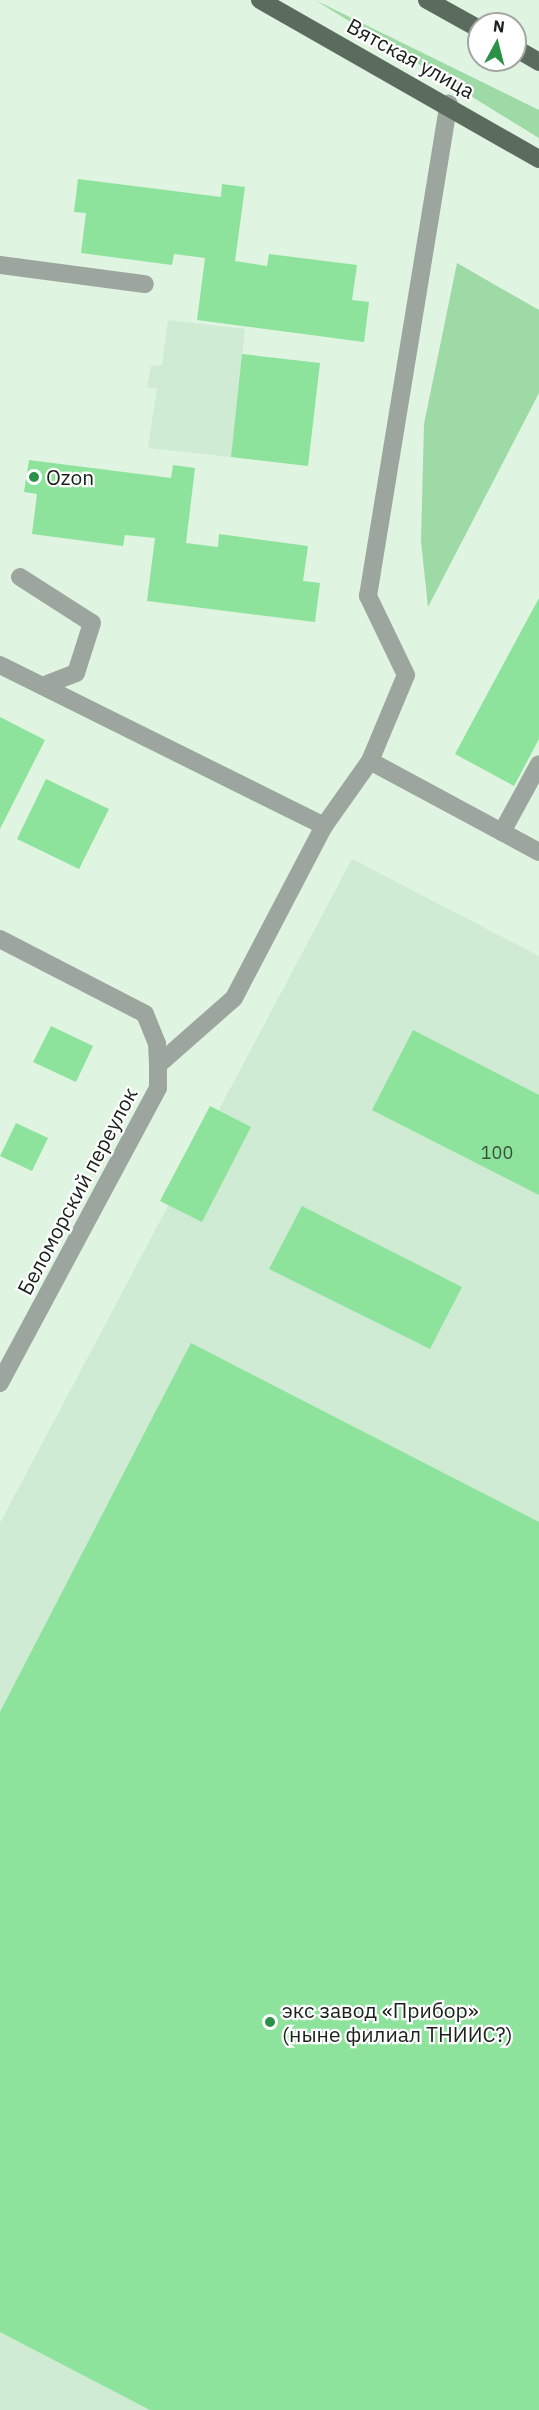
<!DOCTYPE html>
<meta charset="utf-8">
<style>
body{margin:0}
#map{position:relative;width:539px;height:2410px;overflow:hidden;background:#dff4e1;font-family:"IBM Plex Sans",sans-serif}
div>[style]{position:absolute}
.built>*{inset:0;background:#cfebd3}
.green>*{inset:0;background:#9ddaa6}
.building>*{inset:0;background:#8de39c}
.minor>*{height:18px;margin:-9px;padding:0 9px;transform-origin:9px;border-radius:9px;background:#9da69e}
.major>*{height:18px;margin:-9px;padding:0 9px;transform-origin:9px;border-radius:9px;background:#5b6b5d}
.dots>*{width:16px;height:16px;translate:-50% -50%;box-sizing:border-box;border:3px solid #fff;border-radius:50%}
span{translate:-50% -50%;white-space:nowrap;text-align:center;line-height:1.15;-webkit-text-stroke:4.5px #fff;paint-order:stroke}
.number-label{font-size:18px;color:#36523a}
.number-label span{-webkit-text-stroke-width:0}
.street-label{font-size:21px;color:#19211a}
.poi-label{font-size:21px;color:#19211a}
.left{translate:0 -50%;text-align:left}
.north{position:absolute;left:467px;top:12px;width:60px;height:60px;box-sizing:border-box;background:#fff;border:2px solid #a3a6a3;border-radius:50%;rotate:7deg;font-size:16px;font-weight:700;line-height:24px;text-align:center;color:#19211a}
.north::after{content:'';display:block;margin:auto;width:21px;height:27px;background:#2b9147;clip-path:polygon(50% 0,100% 100%,50% 72%,0 100%)}
</style>
<div id="map">
<div class="built">
<i style="clip-path:polygon(168px 320px,245px 329px,231px 457px,148px 448px,157px 388px,147px 387px,151px 366px,162px 365px)"></i>
<i style="clip-path:polygon(352px 859px,539px 956px,539px 2410px,0 2410px,0 1523px)"></i>
</div>
<div class="green">
<i style="clip-path:polygon(315px 0,539px 110px,539px 138px)"></i>
<i style="clip-path:polygon(457px 263px,539px 310px,539px 393px,428px 607px,421px 541px,424px 424px)"></i>
</div>
<div class="building">
<i style="clip-path:polygon(78px 179px,221px 197px,222px 184px,245px 187px,235px 261px,267px 266px,269px 254px,357px 265px,352px 300px,369px 302px,364px 342px,197px 320px,205px 258px,174px 254px,172px 265px,81px 253px,86px 213px,74px 212px)"></i>
<i style="clip-path:polygon(242px 354px,320px 363px,308px 466px,231px 457px)"></i>
<i style="clip-path:polygon(29px 460px,171px 478px,173px 465px,195px 468px,186px 543px,218px 547px,219px 534px,308px 546px,303px 581px,320px 583px,315px 622px,147px 601px,155px 538px,125px 535px,123px 546px,32px 534px,37px 494px,24px 492px)"></i>
<i style="clip-path:polygon(539px 598px,539px 739px,514px 786px,455px 754px)"></i>
<i style="clip-path:polygon(0 717px,45px 740px,0 829px)"></i>
<i style="clip-path:polygon(46px 779px,109px 809px,79px 869px,17px 839px)"></i>
<i style="clip-path:polygon(51px 1026px,93px 1046px,76px 1082px,33px 1062px)"></i>
<i style="clip-path:polygon(413px 1030px,539px 1095px,539px 1195px,372px 1110px)"></i>
<i style="clip-path:polygon(210px 1106px,251px 1127px,202px 1222px,160px 1201px)"></i>
<i style="clip-path:polygon(16px 1123px,48px 1138px,32px 1171px,0 1156px)"></i>
<i style="clip-path:polygon(302px 1206px,462px 1287px,430px 1349px,269px 1269px)"></i>
<i style="clip-path:polygon(191px 1343px,539px 1522px,539px 2410px,150px 2410px,0 2332px,0 1712px)"></i>
</div>
<div class="minor">
<i style="left:0;top:265px;width:146px;rotate:7.5deg"></i>
<i style="left:20px;top:577px;width:85px;rotate:32.6deg"></i>
<i style="left:92px;top:623px;width:52px;rotate:107.7deg"></i>
<i style="left:76px;top:673px;width:36px;rotate:159deg"></i>
<i style="left:0;top:665px;width:362px;rotate:26.4deg"></i>
<i style="left:370px;top:761px;width:192px;rotate:28.3deg"></i>
<i style="left:502px;top:832px;width:77px;rotate:-61.4deg"></i>
<i style="left:0;top:939px;width:163px;rotate:27.3deg"></i>
<i style="left:145px;top:1014px;width:32px;rotate:68deg"></i>
<i style="left:157px;top:1044px;width:21px;rotate:87deg"></i>
<i style="left:158px;top:1065px;width:23px;rotate:90deg"></i>
<i style="left:158px;top:1088px;width:335px;rotate:118.2deg"></i>
<i style="left:158px;top:1065px;width:101px;rotate:-41.4deg"></i>
<i style="left:234px;top:998px;width:194px;rotate:-62.4deg"></i>
<i style="left:324px;top:826px;width:80px;rotate:-54.7deg"></i>
<i style="left:370px;top:761px;width:93px;rotate:-67.3deg"></i>
<i style="left:406px;top:675px;width:88px;rotate:-115.7deg"></i>
<i style="left:368px;top:596px;width:499px;rotate:-80.7deg"></i>
</div>
<div class="major">
<i style="left:260px;top:0;width:321px;rotate:29.7deg"></i>
<i style="left:427px;top:0;width:60px;rotate:29.1deg"></i>
<i style="left:515px;top:48px;width:28px;rotate:30deg"></i>
</div>
<div class="dots">
<i style="left:34px;top:477px;background:#2b9147"></i>
<i style="left:270px;top:2022px;background:#2b9147"></i>
</div>
<div class="number-label">
<span style="left:497px;top:1153px">100</span>
</div>
<div class="street-label">
<span style="left:411px;top:58px;rotate:29deg">Вятская улица</span>
<span style="left:77px;top:1191px;rotate:-62deg">Беломорский переулок</span>
</div>
<div class="poi-label">
<span class="left" style="left:46px;top:477px">Ozon</span>
<span class="left" style="left:282px;top:2022px">экс завод «Прибор»<br>(ныне филиал ТНИИС?)</span>
</div>
<div class="north">N</div>
</div>
